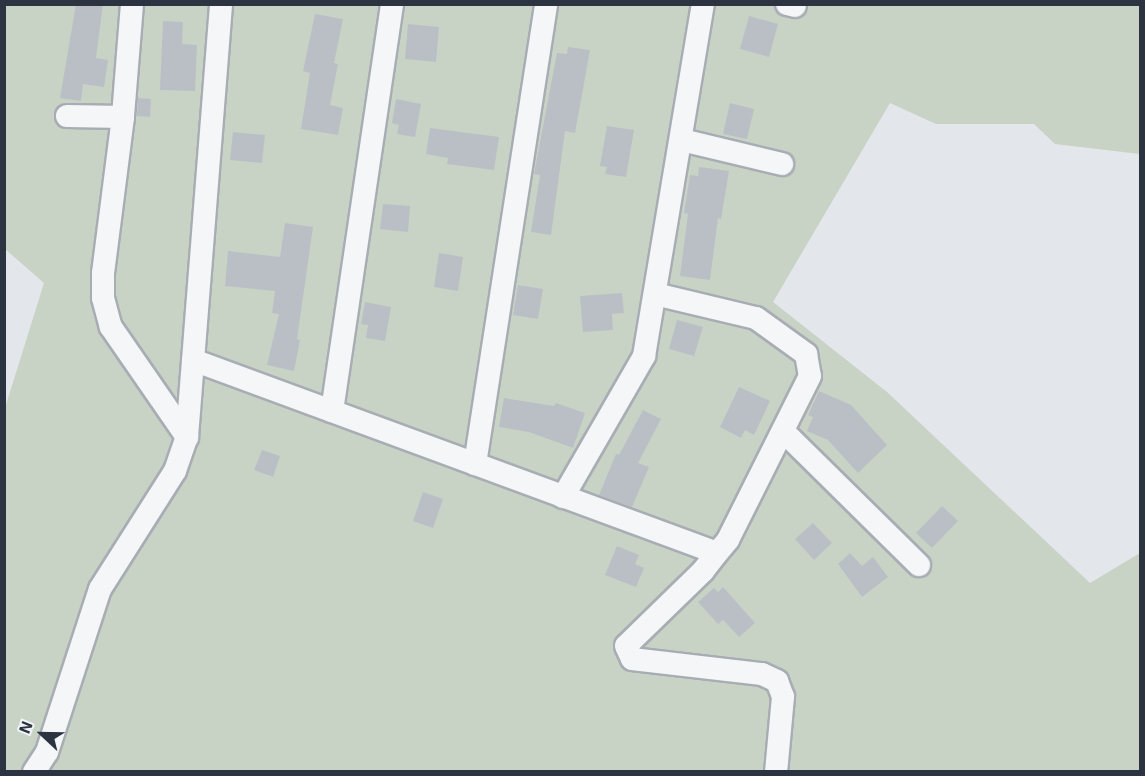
<!DOCTYPE html>
<style>
body{margin:0}
#map{position:relative;width:1145px;height:776px;overflow:hidden;background:#e3e6ea;font-family:"Exo 2",sans-serif}
div>[style]{position:absolute}
.green>*{inset:0;background:#c8d3c5}
.building>*{inset:0;background:#babfc6}
.roads{filter:drop-shadow(2px 0 #a8adb4) drop-shadow(-2px 0 #a8adb4) drop-shadow(0 2px #a8adb4) drop-shadow(0 -2px #a8adb4)}
.minor>*{height:22px;margin:-11px;padding:0 11px;transform-origin:11px;border-radius:11px;background:#f5f6f8}
span{translate:-50% -50%;white-space:nowrap;text-align:center;line-height:1.15;-webkit-text-stroke:4.5px #f2f4f7;paint-order:stroke}
.frame{position:absolute;inset:0;border:6px solid #2c3441;pointer-events:none}
.north{position:absolute;left:12px;top:704px;width:60px;height:60px;-webkit-text-stroke:4px #f2f4f7;paint-order:stroke;rotate:292deg;font-size:16px;font-weight:700;line-height:24px;text-align:center;color:#2c3441}
.north::after{content:'';display:block;margin:auto;width:21px;height:27px;background:#2c3441;clip-path:polygon(50% 0,100% 100%,50% 72%,0 100%)}
</style>
<div id="map">
<div class="green">
<i style="clip-path:polygon(5px 5px,1140px 5px,1140px 154px,1055px 144px,1034px 124px,936px 124px,890px 103px,773px 302px,887px 392px,1090px 583px,1140px 553px,1140px 771px,5px 772px,5px 408px,44px 283px,5px 249px)"></i>
</div>
<div class="building">
<i style="clip-path:polygon(76px 4px,103px 4px,96px 58px,108px 60px,104px 87px,83px 84px,81px 101px,60px 98px)"></i>
<i style="clip-path:polygon(315px 14px,343px 19px,334px 63px,338px 64px,330px 105px,343px 108px,338px 135px,301px 129px,310px 73px,303px 71px)"></i>
<i style="clip-path:polygon(749px 16px,778px 24px,769px 57px,740px 49px)"></i>
<i style="clip-path:polygon(163px 21px,183px 22px,182px 44px,197px 45px,195px 91px,160px 90px)"></i>
<i style="clip-path:polygon(408px 24px,439px 27px,436px 62px,405px 59px)"></i>
<i style="clip-path:polygon(568px 47px,590px 50px,575px 133px,565px 131px,551px 235px,531px 232px,540px 175px,534px 174px,557px 53px,567px 54px)"></i>
<i style="clip-path:polygon(138px 98px,151px 99px,150px 117px,137px 116px)"></i>
<i style="clip-path:polygon(396px 99px,421px 104px,415px 137px,397px 134px,399px 125px,392px 123px)"></i>
<i style="clip-path:polygon(730px 103px,754px 109px,747px 139px,723px 134px)"></i>
<i style="clip-path:polygon(607px 126px,634px 130px,626px 177px,605px 174px,607px 167px,600px 166px)"></i>
<i style="clip-path:polygon(430px 128px,499px 137px,494px 170px,447px 164px,448px 158px,426px 154px)"></i>
<i style="clip-path:polygon(233px 132px,265px 135px,262px 163px,230px 160px)"></i>
<i style="clip-path:polygon(699px 167px,729px 171px,721px 219px,718px 218px,710px 280px,680px 276px,688px 214px,684px 213px,690px 175px,698px 176px)"></i>
<i style="clip-path:polygon(383px 204px,410px 206px,408px 232px,380px 229px)"></i>
<i style="clip-path:polygon(285px 223px,313px 227px,297px 339px,300px 340px,294px 371px,267px 365px,279px 314px,272px 313px,275px 291px,225px 286px,228px 251px,280px 257px)"></i>
<i style="clip-path:polygon(439px 253px,463px 257px,458px 291px,434px 287px)"></i>
<i style="clip-path:polygon(518px 285px,543px 289px,538px 319px,513px 315px)"></i>
<i style="clip-path:polygon(622px 293px,624px 313px,612px 314px,613px 330px,583px 332px,580px 296px)"></i>
<i style="clip-path:polygon(365px 302px,391px 307px,385px 341px,366px 338px,368px 325px,361px 324px)"></i>
<i style="clip-path:polygon(677px 320px,703px 327px,694px 356px,669px 349px)"></i>
<i style="clip-path:polygon(739px 387px,770px 401px,754px 435px,745px 430px,741px 438px,720px 427px)"></i>
<i style="clip-path:polygon(819px 391px,851px 405px,887px 445px,858px 473px,828px 440px,807px 431px,813px 417px,808px 415px)"></i>
<i style="clip-path:polygon(504px 398px,554px 406px,556px 403px,585px 413px,573px 448px,529px 432px,499px 427px)"></i>
<i style="clip-path:polygon(643px 410px,661px 419px,638px 463px,649px 467px,632px 507px,599px 495px,616px 454px,619px 455px)"></i>
<i style="clip-path:polygon(262px 450px,280px 456px,273px 477px,254px 470px)"></i>
<i style="clip-path:polygon(423px 492px,443px 499px,433px 528px,413px 521px)"></i>
<i style="clip-path:polygon(942px 506px,958px 521px,932px 548px,916px 533px)"></i>
<i style="clip-path:polygon(813px 523px,832px 543px,814px 560px,795px 539px)"></i>
<i style="clip-path:polygon(617px 546px,639px 555px,635px 564px,644px 568px,636px 587px,605px 575px)"></i>
<i style="clip-path:polygon(850px 553px,862px 566px,873px 557px,888px 577px,862px 597px,838px 564px)"></i>
<i style="clip-path:polygon(723px 587px,755px 623px,739px 637px,723px 620px,718px 624px,698px 602px,714px 588px,718px 592px)"></i>
</div>
<div class="roads">
<div class="minor">
<i style="left:132px;top:4px;width:113px;rotate:94.6deg"></i>
<i style="left:123px;top:117px;width:157px;rotate:97.3deg"></i>
<i style="left:103px;top:273px;width:25px;rotate:90deg"></i>
<i style="left:103px;top:298px;width:30px;rotate:75deg"></i>
<i style="left:111px;top:327px;width:134px;rotate:55.4deg"></i>
<i style="left:787px;top:4px;width:8px;rotate:14deg"></i>
<i style="left:67px;top:116px;width:56px;rotate:1deg"></i>
<i style="left:682px;top:140px;width:103px;rotate:13.5deg"></i>
<i style="left:655px;top:294px;width:104px;rotate:13.4deg"></i>
<i style="left:756px;top:318px;width:62px;rotate:35.8deg"></i>
<i style="left:806px;top:354px;width:22px;rotate:80deg"></i>
<i style="left:810px;top:376px;width:183px;rotate:116.6deg"></i>
<i style="left:728px;top:540px;width:17px;rotate:130deg"></i>
<i style="left:193px;top:360px;width:558px;rotate:20.22deg"></i>
<i style="left:717px;top:553px;width:23px;rotate:128deg"></i>
<i style="left:703px;top:571px;width:107px;rotate:135.8deg"></i>
<i style="left:626px;top:646px;width:14px;rotate:65deg"></i>
<i style="left:632px;top:659px;width:131px;rotate:6.6deg"></i>
<i style="left:762px;top:674px;width:17px;rotate:25deg"></i>
<i style="left:777px;top:681px;width:17px;rotate:69deg"></i>
<i style="left:783px;top:697px;width:75px;rotate:95.3deg"></i>
<i style="left:332px;top:411px;width:411px;rotate:-81.6deg"></i>
<i style="left:783px;top:431px;width:191px;rotate:44.6deg"></i>
<i style="left:475px;top:464px;width:465px;rotate:-81.2deg"></i>
<i style="left:563px;top:497px;width:163px;rotate:-60.1deg"></i>
<i style="left:644px;top:356px;width:357px;rotate:-80.5deg"></i>
<i style="left:34px;top:772px;width:24px;rotate:-57deg"></i>
<i style="left:47px;top:752px;width:171px;rotate:-72deg"></i>
<i style="left:100px;top:589px;width:140px;rotate:-57.6deg"></i>
<i style="left:175px;top:471px;width:36px;rotate:-71deg"></i>
<i style="left:187px;top:437px;width:434px;rotate:-85.5deg"></i>
</div>
</div>
<div class="frame"></div>
<div class="north">N</div>
</div>
